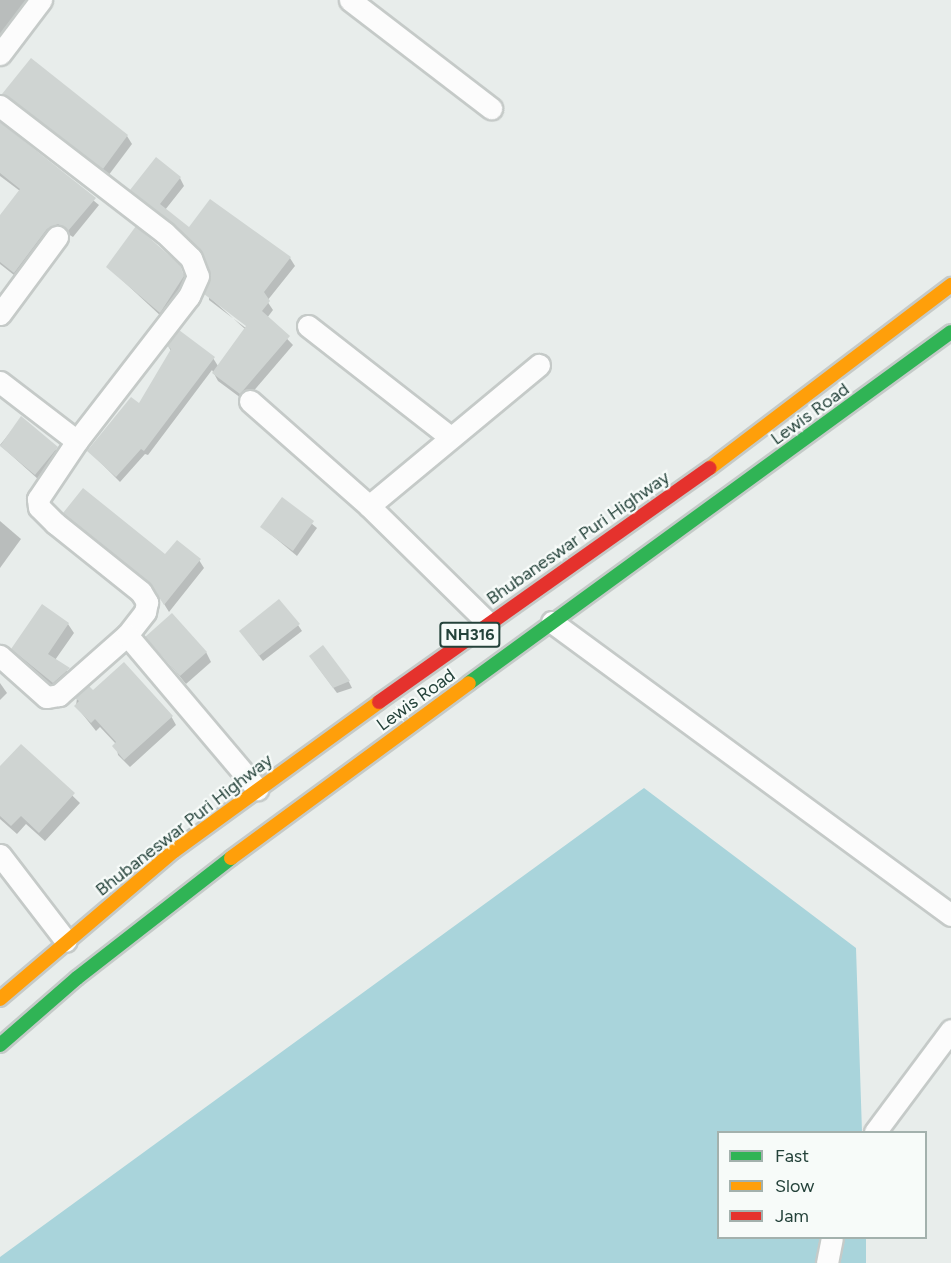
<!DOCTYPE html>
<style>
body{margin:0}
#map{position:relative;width:951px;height:1263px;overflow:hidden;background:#e8edeb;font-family:Figtree,sans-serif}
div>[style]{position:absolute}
.water>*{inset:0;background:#a9d4db}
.shadow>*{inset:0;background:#0003}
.building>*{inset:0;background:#cfd4d2}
.roads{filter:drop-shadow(2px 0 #c5cac8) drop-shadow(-2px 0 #c5cac8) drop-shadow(0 2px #c5cac8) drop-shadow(0 -2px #c5cac8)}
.street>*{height:21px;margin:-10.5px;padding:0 10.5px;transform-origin:10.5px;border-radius:10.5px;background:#fcfcfc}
.fast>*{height:14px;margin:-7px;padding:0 7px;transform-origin:7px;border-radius:7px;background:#30b455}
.slow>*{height:14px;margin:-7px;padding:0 7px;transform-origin:7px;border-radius:7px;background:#ff9f0a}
.jam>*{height:14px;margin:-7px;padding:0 7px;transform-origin:7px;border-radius:7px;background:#e5322d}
span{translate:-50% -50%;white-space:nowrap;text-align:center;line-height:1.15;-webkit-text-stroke:4.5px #f7fbf9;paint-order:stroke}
.shield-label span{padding:2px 4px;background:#f7fbf9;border:2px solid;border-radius:4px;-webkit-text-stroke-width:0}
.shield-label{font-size:16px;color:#24423a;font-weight:700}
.street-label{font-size:18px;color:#24423a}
.legend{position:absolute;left:717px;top:1131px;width:210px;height:108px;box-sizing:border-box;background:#f7fbf9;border:2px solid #a3b1ad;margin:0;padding:8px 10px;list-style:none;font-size:18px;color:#24423a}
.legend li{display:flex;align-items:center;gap:12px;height:30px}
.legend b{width:30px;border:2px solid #a3b1ad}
</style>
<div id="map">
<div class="water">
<i style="clip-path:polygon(644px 788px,856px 948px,862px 1132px,718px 1132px,718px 1238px,866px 1238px,866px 1263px,0 1263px,0 1257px)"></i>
</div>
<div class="shadow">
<i style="clip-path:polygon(0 0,33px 0,0 43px)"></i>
<i style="clip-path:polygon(32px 60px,127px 136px,132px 144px,108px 176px,9px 102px,4px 94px)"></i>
<i style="clip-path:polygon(0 124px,99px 205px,73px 237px,63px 231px,19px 279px,0 264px,0 216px,20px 191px,0 176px)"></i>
<i style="clip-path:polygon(evenodd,180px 178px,184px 186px,165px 210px,190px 229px,290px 258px,295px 266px,267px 301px,273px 310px,267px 318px,293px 345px,245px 401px,218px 381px,212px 370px,148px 455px,145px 454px,120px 482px,89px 451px,139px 405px,171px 351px,168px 346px,213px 358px,218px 366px,245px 329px,206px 294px,212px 276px,204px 255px,132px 190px,180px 178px,209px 296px,253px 330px,251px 332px,209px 300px,209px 296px)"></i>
<i style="clip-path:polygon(108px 267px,183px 273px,187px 282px,163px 318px)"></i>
<i style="clip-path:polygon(21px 419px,60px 454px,39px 480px,0 445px)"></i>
<i style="clip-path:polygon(282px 499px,317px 528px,297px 556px,262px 527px)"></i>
<i style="clip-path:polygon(65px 513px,166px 556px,199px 560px,204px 568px,169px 612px,156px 591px,70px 522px)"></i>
<i style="clip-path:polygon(0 521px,21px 539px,0 568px)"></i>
<i style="clip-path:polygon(68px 624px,74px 633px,55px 660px,74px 678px,59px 691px,18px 658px,13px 649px)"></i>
<i style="clip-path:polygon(298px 625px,302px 631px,263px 661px,241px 632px)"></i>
<i style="clip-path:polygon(147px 637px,206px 652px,211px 662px,186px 684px)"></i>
<i style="clip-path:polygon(323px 647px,349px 682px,352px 688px,337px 693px,314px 662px)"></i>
<i style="clip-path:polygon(0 683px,7px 693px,0 700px)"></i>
<i style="clip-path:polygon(92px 692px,171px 716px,176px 725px,130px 767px,118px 755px,116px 744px,100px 727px,96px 731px,76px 706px,77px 698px)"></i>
<i style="clip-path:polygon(21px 746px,80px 803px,45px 841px,26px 824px,17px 834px,0 819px,0 769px)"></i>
</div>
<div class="building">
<i style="clip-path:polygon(31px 58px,128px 135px,103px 169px,2px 94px)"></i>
<i style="clip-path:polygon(0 122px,96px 198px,68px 231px,58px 224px,47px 229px,14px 273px,0 262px,0 215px,20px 189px,0 173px)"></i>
<i style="clip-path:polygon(156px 157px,181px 177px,160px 204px,189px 227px,210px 199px,291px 257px,264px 292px,270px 301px,262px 311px,290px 336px,240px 394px,212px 373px,246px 326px,204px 294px,211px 276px,200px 249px,130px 190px)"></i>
<i style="clip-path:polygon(136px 226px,180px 265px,184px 276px,160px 313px,106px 267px)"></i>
<i style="clip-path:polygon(179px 330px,215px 357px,144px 451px,141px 449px,116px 477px,87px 451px,131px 397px,139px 403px,171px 349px,167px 346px)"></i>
<i style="clip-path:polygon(21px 416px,58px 447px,35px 475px,0 446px)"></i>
<i style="clip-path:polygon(83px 488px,165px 554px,177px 540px,201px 559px,164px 605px,149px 582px,63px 513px)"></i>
<i style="clip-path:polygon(282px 497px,314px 521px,293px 551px,260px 527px)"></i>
<i style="clip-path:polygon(279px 599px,300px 624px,259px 656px,239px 631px)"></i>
<i style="clip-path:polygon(42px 604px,69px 623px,48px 654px,70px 668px,53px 683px,11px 649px)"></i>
<i style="clip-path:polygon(172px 613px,207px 652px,180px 676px,145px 637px)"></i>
<i style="clip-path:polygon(323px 645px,350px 681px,333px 688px,309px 656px)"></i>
<i style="clip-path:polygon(124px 662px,173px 716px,124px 760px,112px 746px,116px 742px,95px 719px,91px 723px,74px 706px,79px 701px,75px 698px,89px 686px,93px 690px)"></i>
<i style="clip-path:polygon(21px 744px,75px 793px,39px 833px,21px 816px,11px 826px,0 816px,0 766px)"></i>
</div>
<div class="roads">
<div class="street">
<i style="left:350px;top:0;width:178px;rotate:37.5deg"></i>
<i style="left:0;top:54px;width:68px;rotate:-52.8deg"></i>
<i style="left:0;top:106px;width:208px;rotate:37.6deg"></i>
<i style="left:165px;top:233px;width:36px;rotate:44deg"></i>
<i style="left:191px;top:258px;width:19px;rotate:69deg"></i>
<i style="left:198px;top:276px;width:22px;rotate:114deg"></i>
<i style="left:189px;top:296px;width:183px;rotate:127.7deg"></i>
<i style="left:77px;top:441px;width:70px;rotate:123.9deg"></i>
<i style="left:38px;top:499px;width:8px;rotate:83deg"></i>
<i style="left:39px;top:507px;width:23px;rotate:45deg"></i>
<i style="left:55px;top:523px;width:110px;rotate:38.7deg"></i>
<i style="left:141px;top:592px;width:12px;rotate:59deg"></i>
<i style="left:147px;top:602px;width:10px;rotate:101deg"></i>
<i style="left:145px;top:612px;width:29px;rotate:128deg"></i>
<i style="left:127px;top:635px;width:91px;rotate:138.6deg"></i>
<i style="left:59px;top:695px;width:13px;rotate:171deg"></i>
<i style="left:46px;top:697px;width:62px;rotate:-138.3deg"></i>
<i style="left:0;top:314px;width:96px;rotate:-53.5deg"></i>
<i style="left:308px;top:326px;width:180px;rotate:38deg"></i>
<i style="left:0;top:382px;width:97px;rotate:37.5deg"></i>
<i style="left:250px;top:401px;width:159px;rotate:41.4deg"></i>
<i style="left:369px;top:506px;width:167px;rotate:44.5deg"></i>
<i style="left:369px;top:506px;width:221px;rotate:-39.7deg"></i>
<i style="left:552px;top:622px;width:495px;rotate:36.3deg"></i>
<i style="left:127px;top:635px;width:202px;rotate:49.8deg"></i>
<i style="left:0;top:855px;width:108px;rotate:52.5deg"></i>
<i style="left:875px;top:1132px;width:127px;rotate:-53.3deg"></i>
<i style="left:827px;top:1263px;width:25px;rotate:-79deg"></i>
</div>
<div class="fast">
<i style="left:469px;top:683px;width:596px;rotate:-36.06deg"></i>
<i style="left:0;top:1045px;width:102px;rotate:-41deg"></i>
<i style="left:77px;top:978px;width:195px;rotate:-37.9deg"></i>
</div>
<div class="slow">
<i style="left:710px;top:468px;width:303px;rotate:-37.2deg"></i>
<i style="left:231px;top:858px;width:295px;rotate:-36.3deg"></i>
<i style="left:0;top:999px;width:228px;rotate:-40.4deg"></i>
<i style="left:174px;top:851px;width:253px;rotate:-36deg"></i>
</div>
<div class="jam">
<i style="left:379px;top:702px;width:405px;rotate:-35.3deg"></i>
</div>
</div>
<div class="shield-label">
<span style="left:470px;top:635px">NH316</span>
</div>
<div class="street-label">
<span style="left:810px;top:414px;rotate:-36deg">Lewis Road</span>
<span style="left:578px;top:538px;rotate:-35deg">Bhubaneswar Puri Highway</span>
<span style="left:416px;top:700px;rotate:-36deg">Lewis Road</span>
<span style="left:184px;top:825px;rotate:-38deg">Bhubaneswar Puri Highway</span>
</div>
<ul class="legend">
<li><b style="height:8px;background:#30b455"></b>Fast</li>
<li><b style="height:8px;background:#ff9f0a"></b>Slow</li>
<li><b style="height:8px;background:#e5322d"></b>Jam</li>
</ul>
</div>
